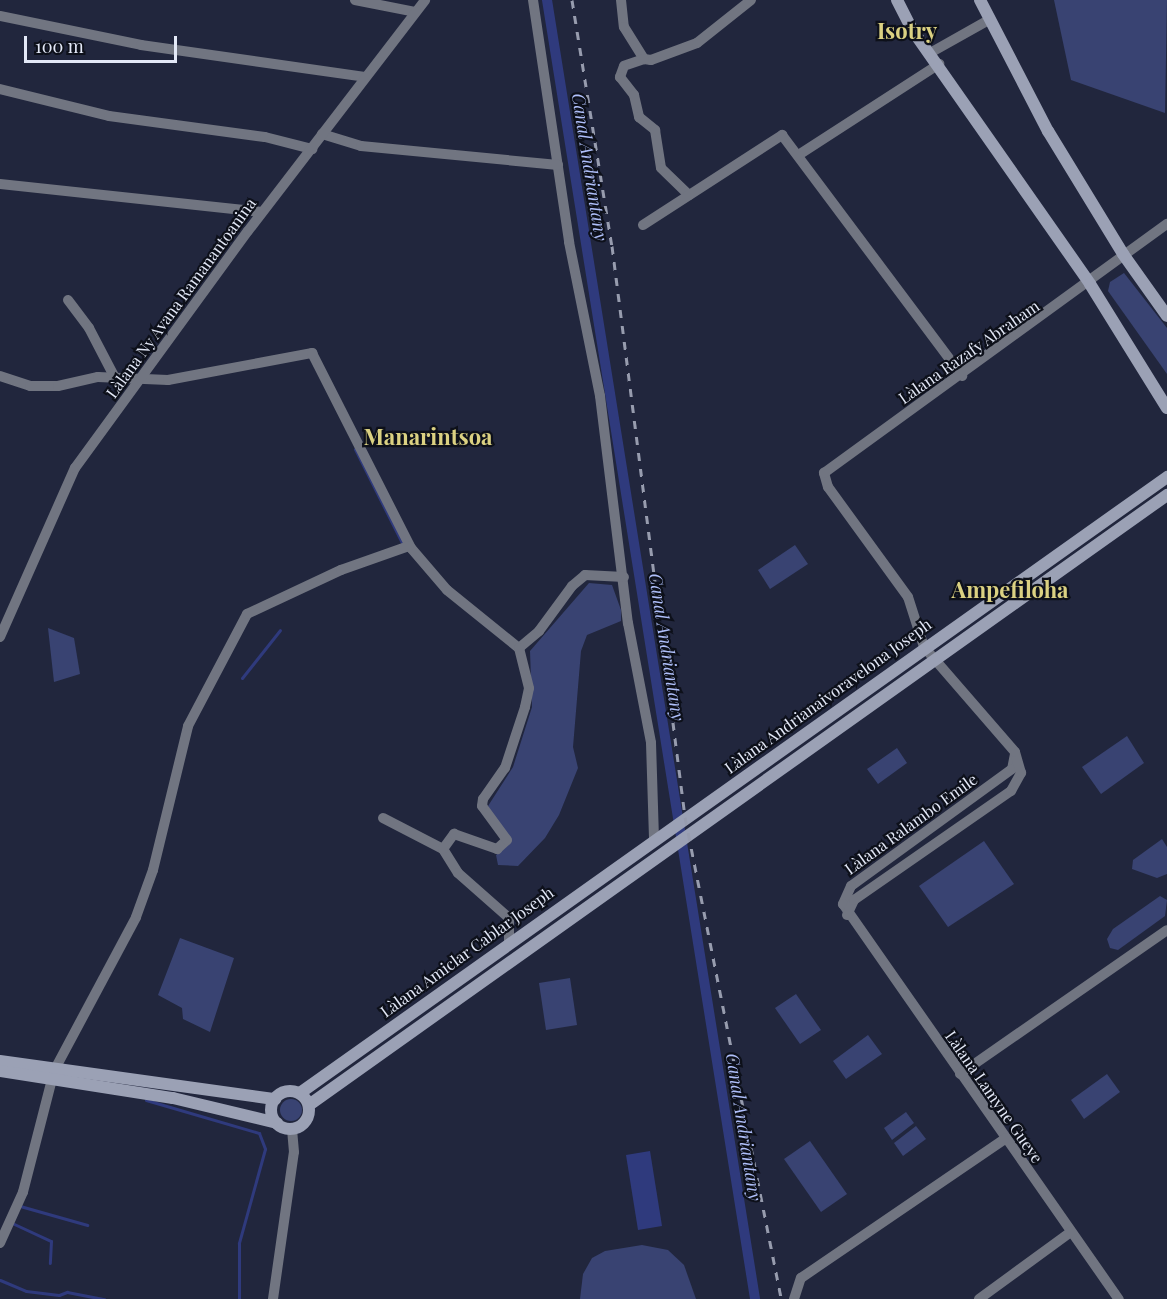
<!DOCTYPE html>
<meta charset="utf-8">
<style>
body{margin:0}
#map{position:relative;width:1167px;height:1299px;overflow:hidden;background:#21263d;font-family:"Playfair Display",serif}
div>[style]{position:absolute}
.green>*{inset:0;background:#394372}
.round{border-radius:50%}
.water>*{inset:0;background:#2f3a7d}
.stream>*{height:3px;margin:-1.5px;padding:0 1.5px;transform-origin:1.5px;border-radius:1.5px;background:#2f3a7d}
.canal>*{height:10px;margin:-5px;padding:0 5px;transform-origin:5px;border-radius:5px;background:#2f3a7d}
.street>*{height:10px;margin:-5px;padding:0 5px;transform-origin:5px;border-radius:5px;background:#717581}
.secondary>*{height:12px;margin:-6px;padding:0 6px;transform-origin:6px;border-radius:6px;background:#9ba1b5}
.secondary>.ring{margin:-6px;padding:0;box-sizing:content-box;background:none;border:12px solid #9ba1b5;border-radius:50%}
.rail>*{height:3px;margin-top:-1.5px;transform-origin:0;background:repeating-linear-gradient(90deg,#979cae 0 8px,transparent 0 16px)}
span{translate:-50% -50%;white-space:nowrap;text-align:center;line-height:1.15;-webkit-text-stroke:4.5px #0d101a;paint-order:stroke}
.street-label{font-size:16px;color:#e3e8f7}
.water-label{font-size:18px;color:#afbffa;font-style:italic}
.district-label{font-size:22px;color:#dbd182;font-weight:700}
.scale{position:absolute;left:24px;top:36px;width:153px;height:27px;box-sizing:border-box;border:3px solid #e3e8f7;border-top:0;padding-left:8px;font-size:18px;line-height:21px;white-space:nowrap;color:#e3e8f7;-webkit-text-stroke:4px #0d101a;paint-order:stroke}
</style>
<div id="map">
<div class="green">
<i style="clip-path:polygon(1054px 0,1167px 0,1165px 113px,1071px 80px)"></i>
<i style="clip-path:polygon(1124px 273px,1167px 328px,1167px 374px,1108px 291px,1110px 282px)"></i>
<i style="clip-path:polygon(795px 545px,808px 564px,770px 589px,758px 570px)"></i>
<i style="clip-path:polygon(589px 583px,612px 585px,621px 610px,621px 621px,587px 635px,581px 651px,573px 747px,578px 768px,559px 815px,545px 838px,518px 866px,498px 865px,496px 855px,508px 844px,488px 806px,513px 767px,532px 707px,530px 651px)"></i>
<i style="clip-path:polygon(48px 628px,74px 638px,80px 674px,54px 682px)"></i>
<i style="clip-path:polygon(1127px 736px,1144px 763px,1101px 794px,1082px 767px)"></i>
<i style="clip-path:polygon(897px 748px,907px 763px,878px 784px,867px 769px)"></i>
<i style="clip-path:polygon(1162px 839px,1167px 847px,1167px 874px,1157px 878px,1132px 869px,1133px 860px)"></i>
<i style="clip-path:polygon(984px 841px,1014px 884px,948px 927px,919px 886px)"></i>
<i style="clip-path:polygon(1160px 896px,1167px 900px,1165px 916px,1118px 950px,1110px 948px,1107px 939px,1113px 929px)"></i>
<i style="clip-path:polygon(180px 938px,234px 958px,210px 1032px,183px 1019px,182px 1008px,158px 995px)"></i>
<i style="clip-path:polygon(570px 978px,577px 1025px,546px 1030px,539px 983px)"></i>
<i style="clip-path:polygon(796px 994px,821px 1030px,800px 1044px,775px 1008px)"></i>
<i style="clip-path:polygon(868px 1035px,882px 1054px,846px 1079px,833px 1061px)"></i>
<i style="clip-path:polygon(1107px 1074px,1120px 1092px,1084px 1119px,1071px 1100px)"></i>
<i class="round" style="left:280px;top:1099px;width:22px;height:22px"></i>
<i style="clip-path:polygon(906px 1112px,914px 1123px,892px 1140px,884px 1128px)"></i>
<i style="clip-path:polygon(916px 1126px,926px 1139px,903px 1156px,894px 1143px)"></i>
<i style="clip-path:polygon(810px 1141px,847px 1194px,821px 1212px,784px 1159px)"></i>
<i style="clip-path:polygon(642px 1245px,668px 1250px,684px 1265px,696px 1299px,580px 1299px,583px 1274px,592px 1258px,605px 1251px)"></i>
</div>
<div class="water">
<i style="clip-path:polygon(650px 1151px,662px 1226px,638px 1230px,626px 1155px)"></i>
</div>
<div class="stream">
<i style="left:355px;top:449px;width:107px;rotate:63.4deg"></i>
<i style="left:242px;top:678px;width:61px;rotate:-51.6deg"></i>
<i style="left:146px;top:1100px;width:118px;rotate:16.3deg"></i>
<i style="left:259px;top:1133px;width:17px;rotate:69deg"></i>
<i style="left:265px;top:1149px;width:98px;rotate:105.5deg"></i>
<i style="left:239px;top:1243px;width:56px;rotate:90deg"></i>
<i style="left:20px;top:1206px;width:70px;rotate:15.8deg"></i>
<i style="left:12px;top:1223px;width:43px;rotate:24.8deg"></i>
<i style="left:51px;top:1241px;width:22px;rotate:93deg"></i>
<i style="left:753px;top:1279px;width:20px;rotate:79deg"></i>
<i style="left:0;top:1280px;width:28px;rotate:23deg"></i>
<i style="left:26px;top:1291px;width:33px;rotate:7deg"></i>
<i style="left:59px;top:1295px;width:9px;rotate:-21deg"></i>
<i style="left:67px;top:1292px;width:38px;rotate:11deg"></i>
</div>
<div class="canal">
<i style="left:547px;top:0;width:1316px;rotate:80.9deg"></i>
</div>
<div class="street">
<i style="left:355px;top:0;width:61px;rotate:11.3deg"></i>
<i style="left:533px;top:0;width:245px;rotate:81.5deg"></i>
<i style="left:569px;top:242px;width:157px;rotate:78.6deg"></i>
<i style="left:600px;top:396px;width:229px;rotate:83deg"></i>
<i style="left:628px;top:623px;width:122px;rotate:79.1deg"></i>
<i style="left:651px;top:743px;width:96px;rotate:88.2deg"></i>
<i style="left:621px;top:0;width:27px;rotate:84deg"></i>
<i style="left:624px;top:27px;width:38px;rotate:58deg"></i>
<i style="left:644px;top:59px;width:7px;rotate:8deg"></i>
<i style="left:651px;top:60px;width:49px;rotate:-20.3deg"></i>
<i style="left:697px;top:43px;width:69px;rotate:-38.5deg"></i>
<i style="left:0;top:16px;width:144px;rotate:11.6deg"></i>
<i style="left:141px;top:45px;width:226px;rotate:8.1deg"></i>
<i style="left:930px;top:53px;width:65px;rotate:-29.3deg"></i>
<i style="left:644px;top:59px;width:21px;rotate:161deg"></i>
<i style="left:624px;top:66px;width:12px;rotate:110deg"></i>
<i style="left:620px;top:77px;width:23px;rotate:52deg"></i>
<i style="left:634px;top:95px;width:23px;rotate:77deg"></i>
<i style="left:639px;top:117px;width:21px;rotate:39deg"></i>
<i style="left:655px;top:130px;width:38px;rotate:81deg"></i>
<i style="left:661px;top:168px;width:39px;rotate:44deg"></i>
<i style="left:0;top:89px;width:112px;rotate:13.9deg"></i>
<i style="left:109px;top:116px;width:157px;rotate:7.7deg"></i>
<i style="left:265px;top:137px;width:49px;rotate:14.3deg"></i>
<i style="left:322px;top:134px;width:41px;rotate:17.1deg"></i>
<i style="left:361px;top:146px;width:198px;rotate:5.5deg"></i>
<i style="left:800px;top:154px;width:166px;rotate:-32.9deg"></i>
<i style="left:0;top:184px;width:263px;rotate:6.1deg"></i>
<i style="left:643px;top:225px;width:166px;rotate:-32.9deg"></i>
<i style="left:782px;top:135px;width:301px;rotate:53.2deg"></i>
<i style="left:68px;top:300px;width:35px;rotate:53deg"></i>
<i style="left:89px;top:328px;width:56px;rotate:62.5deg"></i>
<i style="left:0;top:376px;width:32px;rotate:18deg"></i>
<i style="left:30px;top:386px;width:28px"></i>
<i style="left:58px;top:386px;width:41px;rotate:-12.7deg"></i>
<i style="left:98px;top:377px;width:70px;rotate:2.5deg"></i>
<i style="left:168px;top:380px;width:147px;rotate:-10.6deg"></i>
<i style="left:312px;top:353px;width:219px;rotate:63.1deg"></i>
<i style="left:411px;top:548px;width:55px;rotate:49.4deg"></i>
<i style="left:447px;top:590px;width:92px;rotate:38.9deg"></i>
<i style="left:0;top:637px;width:185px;rotate:-66.1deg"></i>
<i style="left:75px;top:468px;width:293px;rotate:-53.9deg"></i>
<i style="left:248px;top:231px;width:291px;rotate:-52.5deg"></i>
<i style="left:519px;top:648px;width:26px;rotate:-40deg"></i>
<i style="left:539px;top:631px;width:56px;rotate:-53.7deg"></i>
<i style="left:572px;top:586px;width:17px;rotate:-40deg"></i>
<i style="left:585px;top:575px;width:39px;rotate:3deg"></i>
<i style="left:1015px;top:754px;width:15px;rotate:101deg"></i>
<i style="left:1012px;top:769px;width:199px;rotate:144deg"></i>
<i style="left:851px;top:886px;width:20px;rotate:114deg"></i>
<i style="left:843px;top:904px;width:482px;rotate:55.1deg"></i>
<i style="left:383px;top:818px;width:68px;rotate:27.3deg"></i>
<i style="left:443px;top:849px;width:28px;rotate:58deg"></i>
<i style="left:458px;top:873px;width:68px;rotate:41.4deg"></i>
<i style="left:509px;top:918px;width:24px;rotate:90deg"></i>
<i style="left:443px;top:849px;width:19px;rotate:-54deg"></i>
<i style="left:454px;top:834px;width:46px;rotate:19.2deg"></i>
<i style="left:497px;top:849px;width:13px;rotate:-42deg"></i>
<i style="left:507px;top:840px;width:42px;rotate:-126.3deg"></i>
<i style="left:482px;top:806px;width:7px;rotate:-82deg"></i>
<i style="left:483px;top:799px;width:38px;rotate:-55deg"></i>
<i style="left:505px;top:768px;width:64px;rotate:-71.8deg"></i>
<i style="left:525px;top:707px;width:19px;rotate:-78deg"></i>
<i style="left:529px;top:688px;width:41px;rotate:-104deg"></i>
<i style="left:847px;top:915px;width:17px;rotate:-65deg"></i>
<i style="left:854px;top:900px;width:191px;rotate:-34.8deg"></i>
<i style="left:1011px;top:791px;width:21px;rotate:-61deg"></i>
<i style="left:1021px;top:773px;width:22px;rotate:-106deg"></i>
<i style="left:1015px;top:752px;width:139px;rotate:-130.9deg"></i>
<i style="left:924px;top:647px;width:52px;rotate:-107.7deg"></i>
<i style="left:908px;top:597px;width:136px;rotate:-126deg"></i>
<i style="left:828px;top:487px;width:15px;rotate:-106deg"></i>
<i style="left:824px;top:473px;width:424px;rotate:-36deg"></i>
<i style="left:55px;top:1069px;width:172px;rotate:-61.9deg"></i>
<i style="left:136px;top:917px;width:50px;rotate:-70.1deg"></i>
<i style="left:153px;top:870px;width:148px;rotate:-76.3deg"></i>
<i style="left:188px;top:726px;width:127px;rotate:-62.2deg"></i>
<i style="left:247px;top:614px;width:104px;rotate:-25.1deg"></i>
<i style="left:341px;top:570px;width:72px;rotate:-19.4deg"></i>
<i style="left:960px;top:1074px;width:252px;rotate:-34.8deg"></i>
<i style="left:0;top:1243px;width:56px;rotate:-65.7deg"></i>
<i style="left:23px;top:1192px;width:117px;rotate:-75.6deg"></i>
<i style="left:273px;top:1299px;width:148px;rotate:-81.9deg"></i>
<i style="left:294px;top:1152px;width:23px;rotate:-95deg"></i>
<i style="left:794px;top:1299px;width:22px;rotate:-72deg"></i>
<i style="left:801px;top:1278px;width:248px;rotate:-34.3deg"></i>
<i style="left:979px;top:1299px;width:114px;rotate:-36.1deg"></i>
</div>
<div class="secondary">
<i style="left:897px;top:0;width:31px;rotate:63deg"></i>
<i style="left:911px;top:28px;width:312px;rotate:55deg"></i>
<i style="left:1090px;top:284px;width:146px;rotate:58.2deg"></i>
<i style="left:980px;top:0;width:148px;rotate:62.6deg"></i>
<i style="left:1048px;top:131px;width:144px;rotate:58.6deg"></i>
<i style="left:1123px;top:254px;width:76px;rotate:54.6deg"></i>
<i style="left:0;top:1061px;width:278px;rotate:7.9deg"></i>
<i style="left:0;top:1071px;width:175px;rotate:8.9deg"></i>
<i style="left:173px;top:1098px;width:107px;rotate:13.5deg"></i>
<i class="ring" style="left:271px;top:1091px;width:26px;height:26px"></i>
<i style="left:300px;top:1093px;width:1064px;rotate:-35.39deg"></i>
<i style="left:309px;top:1105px;width:1053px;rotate:-35.41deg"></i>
</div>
<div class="rail">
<i style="left:572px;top:0;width:249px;rotate:80.8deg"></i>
<i style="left:612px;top:246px;width:576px;rotate:82.71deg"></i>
<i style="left:685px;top:817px;width:491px;rotate:78.7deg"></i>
</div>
<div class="street-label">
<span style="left:181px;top:298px;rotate:-54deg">Làlana Ny Avana Ramanantoanina</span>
<span style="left:969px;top:352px;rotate:-35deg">Làlana Razafy Abraham</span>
<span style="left:828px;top:696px;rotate:-36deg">Làlana Andrianaivoravelona Joseph</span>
<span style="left:911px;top:824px;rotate:-36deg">Làlana Ralambo Emile</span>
<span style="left:467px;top:952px;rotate:-36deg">Làlana Amiclar Cablar Joseph</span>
<span style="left:994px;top:1097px;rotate:55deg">Làlana Lamyne Gueye</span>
</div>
<div class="water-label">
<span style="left:590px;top:167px;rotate:81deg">Canal Andriantany</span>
<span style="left:667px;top:647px;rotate:81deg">Canal Andriantany</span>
<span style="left:744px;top:1127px;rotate:81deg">Canal Andriantany</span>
</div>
<div class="district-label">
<span style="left:907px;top:31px">Isotry</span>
<span style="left:428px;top:437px">Manarintsoa</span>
<span style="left:1010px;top:590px">Ampefiloha</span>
</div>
<div class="scale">100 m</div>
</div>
